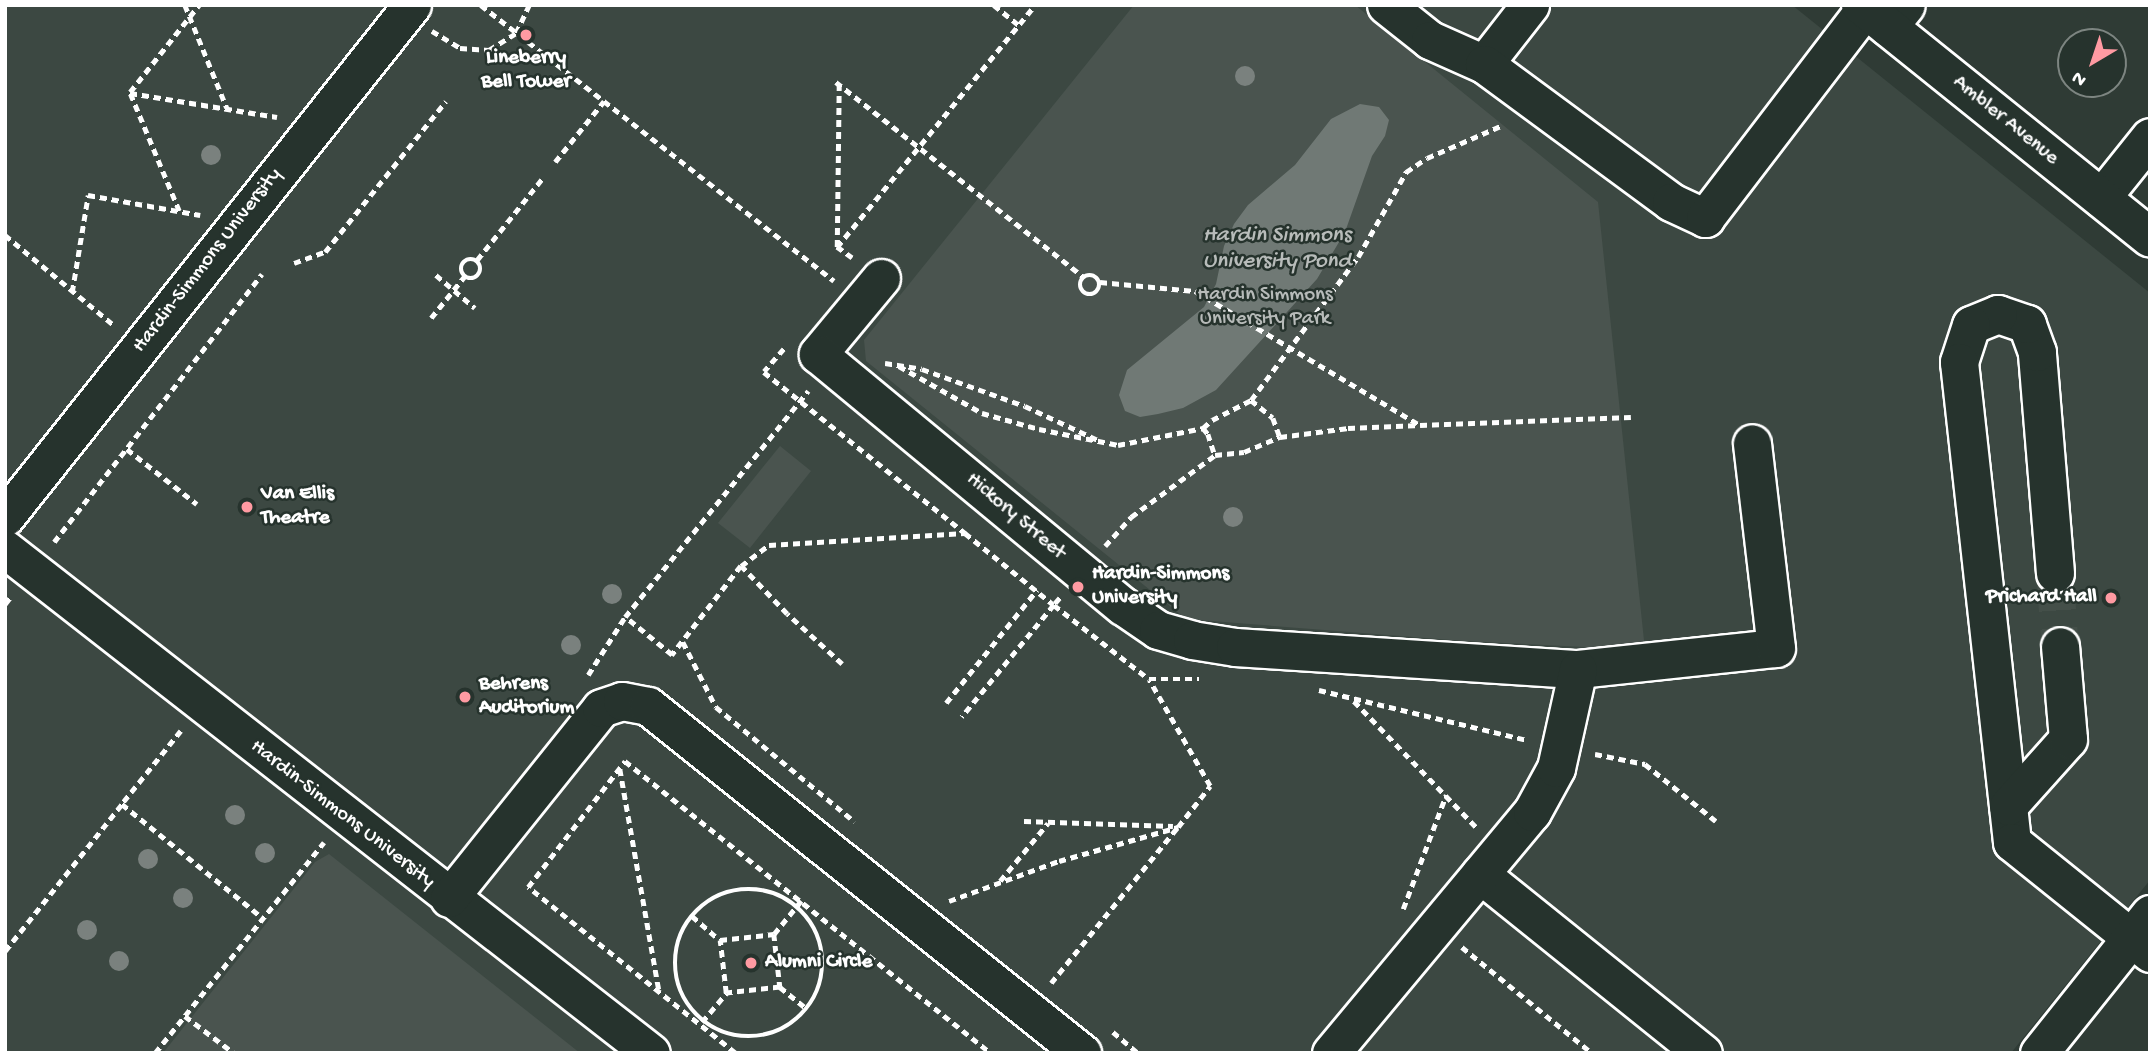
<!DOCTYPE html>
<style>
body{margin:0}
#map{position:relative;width:2155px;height:1058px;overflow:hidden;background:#2f3b35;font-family:"Gochi Hand",sans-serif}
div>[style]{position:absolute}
.built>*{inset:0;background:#3c4842}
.green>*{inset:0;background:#4a544f}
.water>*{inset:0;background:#707975}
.minor-tunnel>*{height:37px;margin-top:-18.5px;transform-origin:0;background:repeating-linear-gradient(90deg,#444f49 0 37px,transparent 0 55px)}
.path>*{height:4.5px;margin-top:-2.25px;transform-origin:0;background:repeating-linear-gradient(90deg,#fff 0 7px,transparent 0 12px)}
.path>.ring{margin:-2.25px;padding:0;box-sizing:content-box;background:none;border:4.5px solid #fff;border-radius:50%}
.roads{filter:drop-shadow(2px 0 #fff) drop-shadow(-2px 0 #fff) drop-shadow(0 2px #fff) drop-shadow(0 -2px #fff)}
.minor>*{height:37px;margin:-18.5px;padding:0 18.5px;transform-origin:18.5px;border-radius:18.5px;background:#26332d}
.major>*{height:38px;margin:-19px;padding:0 19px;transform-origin:19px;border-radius:19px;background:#26332d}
.trees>*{width:20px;height:20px;margin:-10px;border-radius:50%;background:#7a817e}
.dots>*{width:19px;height:19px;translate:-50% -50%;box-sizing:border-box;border:4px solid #26332d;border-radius:50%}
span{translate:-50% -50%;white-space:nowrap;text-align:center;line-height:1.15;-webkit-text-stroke:5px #26332d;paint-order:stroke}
.poi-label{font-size:21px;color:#fff;font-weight:700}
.left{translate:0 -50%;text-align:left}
.right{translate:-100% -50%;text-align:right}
.street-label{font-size:21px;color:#fff}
.park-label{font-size:21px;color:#b7bbb9}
.water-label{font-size:23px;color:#b8bcba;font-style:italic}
.frame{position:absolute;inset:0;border:7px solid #fff;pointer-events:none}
.north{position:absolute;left:2057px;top:28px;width:70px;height:70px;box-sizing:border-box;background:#26332d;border:2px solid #7d8581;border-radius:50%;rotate:219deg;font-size:19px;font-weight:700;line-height:28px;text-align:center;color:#fff}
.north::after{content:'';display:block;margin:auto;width:24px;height:32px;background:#ff9aa2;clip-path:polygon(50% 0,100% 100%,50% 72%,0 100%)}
</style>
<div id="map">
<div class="built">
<i style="clip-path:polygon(5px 5px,1792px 5px,2150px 293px,2150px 880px,2011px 1053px,5px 1053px)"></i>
</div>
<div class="green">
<i style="clip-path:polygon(1134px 5px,1355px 5px,1598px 202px,1645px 650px,1464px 641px,1186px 619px,866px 361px,864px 340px)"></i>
<i style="clip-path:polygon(780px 446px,811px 471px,750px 548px,718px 523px)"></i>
<i style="clip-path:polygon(329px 854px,580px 1053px,163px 1053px,315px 862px)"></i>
</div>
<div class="water">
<i style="clip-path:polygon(1360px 104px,1379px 107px,1389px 120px,1385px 136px,1372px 156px,1345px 232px,1317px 279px,1216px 390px,1183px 408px,1158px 414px,1140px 417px,1125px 411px,1119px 395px,1127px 370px,1204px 307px,1216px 284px,1224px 246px,1234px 224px,1248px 205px,1295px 165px,1331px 119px)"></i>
</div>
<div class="minor-tunnel">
<i style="left:2055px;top:573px;width:73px;rotate:86.1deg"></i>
</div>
<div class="path">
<i style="left:185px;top:5px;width:111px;rotate:67.8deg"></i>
<i style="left:481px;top:5px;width:448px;rotate:38deg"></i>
<i style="left:994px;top:5px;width:32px;rotate:39deg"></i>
<i style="left:432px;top:31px;width:33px;rotate:31deg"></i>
<i style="left:460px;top:48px;width:29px;rotate:4deg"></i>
<i style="left:489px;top:50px;width:32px;rotate:-32deg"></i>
<i style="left:516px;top:33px;width:31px;rotate:-65deg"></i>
<i style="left:836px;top:82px;width:315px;rotate:38.2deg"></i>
<i style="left:130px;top:92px;width:111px;rotate:-51.6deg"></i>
<i style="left:555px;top:162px;width:78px;rotate:-51.2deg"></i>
<i style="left:179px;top:211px;width:128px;rotate:-112.6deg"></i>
<i style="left:130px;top:93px;width:149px;rotate:9.3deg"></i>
<i style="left:5px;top:235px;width:143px;rotate:39.6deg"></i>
<i style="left:837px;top:247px;width:162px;rotate:-89.3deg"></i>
<i style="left:852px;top:258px;width:19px;rotate:-144deg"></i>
<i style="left:837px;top:247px;width:313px;rotate:-50.7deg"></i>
<i class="ring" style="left:461px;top:259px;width:15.5px;height:15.5px"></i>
<i style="left:477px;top:260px;width:104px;rotate:-51.3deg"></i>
<i style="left:294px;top:263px;width:33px;rotate:-20deg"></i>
<i style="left:325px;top:252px;width:193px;rotate:-51.3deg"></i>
<i style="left:436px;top:275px;width:51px;rotate:40.2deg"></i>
<i class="ring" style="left:1080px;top:275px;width:15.5px;height:15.5px"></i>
<i style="left:1100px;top:282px;width:95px;rotate:5.4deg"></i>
<i style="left:1195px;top:291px;width:262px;rotate:30.8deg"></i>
<i style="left:1420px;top:425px;width:211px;rotate:-2.2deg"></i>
<i style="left:72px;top:292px;width:98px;rotate:-80.6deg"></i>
<i style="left:88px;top:195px;width:114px;rotate:10.1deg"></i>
<i style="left:431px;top:318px;width:53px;rotate:-51.2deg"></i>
<i style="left:784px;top:349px;width:30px;rotate:131deg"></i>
<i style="left:764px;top:372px;width:258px;rotate:38.7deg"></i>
<i style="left:885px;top:363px;width:37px;rotate:9deg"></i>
<i style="left:922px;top:369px;width:109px;rotate:19.8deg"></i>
<i style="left:1025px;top:406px;width:81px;rotate:25deg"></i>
<i style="left:899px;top:366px;width:95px;rotate:29.5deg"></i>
<i style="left:982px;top:413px;width:59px;rotate:15.7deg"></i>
<i style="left:1039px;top:429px;width:81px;rotate:11.4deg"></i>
<i style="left:1118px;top:445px;width:87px;rotate:-11.3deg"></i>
<i style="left:1203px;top:428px;width:8px;rotate:50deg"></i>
<i style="left:1208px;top:434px;width:22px;rotate:72deg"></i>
<i style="left:1251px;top:400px;width:179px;rotate:-53.2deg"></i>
<i style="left:1358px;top:257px;width:98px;rotate:-60.5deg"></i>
<i style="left:1406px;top:172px;width:25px;rotate:-34deg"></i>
<i style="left:1427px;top:158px;width:83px;rotate:-23.5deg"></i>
<i style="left:1203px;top:428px;width:12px;rotate:-42deg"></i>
<i style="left:1212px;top:420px;width:44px;rotate:-27.1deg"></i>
<i style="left:1251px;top:400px;width:28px;rotate:39deg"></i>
<i style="left:1273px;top:418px;width:20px;rotate:70deg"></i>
<i style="left:127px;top:449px;width:89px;rotate:38.2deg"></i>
<i style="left:54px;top:542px;width:339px;rotate:-52.2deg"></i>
<i style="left:1105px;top:546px;width:39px;rotate:-48deg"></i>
<i style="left:1131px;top:517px;width:104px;rotate:-36.4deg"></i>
<i style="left:1215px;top:455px;width:29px;rotate:-6deg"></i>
<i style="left:1244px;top:452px;width:39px;rotate:-23deg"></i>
<i style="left:1280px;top:437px;width:69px;rotate:-7.5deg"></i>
<i style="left:1348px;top:428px;width:72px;rotate:-2.4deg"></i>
<i style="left:741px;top:566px;width:113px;rotate:127.8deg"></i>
<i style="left:672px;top:655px;width:60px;rotate:-141deg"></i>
<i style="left:625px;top:617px;width:291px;rotate:-51deg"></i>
<i style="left:1060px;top:598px;width:9px;rotate:131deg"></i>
<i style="left:1054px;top:605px;width:120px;rotate:37.9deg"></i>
<i style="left:1149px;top:679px;width:50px"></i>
<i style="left:5px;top:604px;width:11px;rotate:-52deg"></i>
<i style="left:683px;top:642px;width:73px;rotate:63.1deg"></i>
<i style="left:716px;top:707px;width:180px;rotate:39.6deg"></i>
<i style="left:842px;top:664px;width:74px;rotate:-137.7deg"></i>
<i style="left:787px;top:614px;width:66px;rotate:-133.8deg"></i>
<i style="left:741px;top:566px;width:35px;rotate:-37deg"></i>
<i style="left:769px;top:545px;width:196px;rotate:-3.5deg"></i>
<i style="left:965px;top:533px;width:114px;rotate:39deg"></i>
<i style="left:1054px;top:605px;width:145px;rotate:129.4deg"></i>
<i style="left:588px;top:675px;width:69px;rotate:-57.5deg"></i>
<i style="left:1319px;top:690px;width:215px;rotate:13.5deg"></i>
<i style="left:1354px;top:701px;width:177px;rotate:45.9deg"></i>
<i style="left:946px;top:703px;width:145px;rotate:-51.2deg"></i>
<i style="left:181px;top:731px;width:94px;rotate:128.9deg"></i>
<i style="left:122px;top:804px;width:181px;rotate:39deg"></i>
<i style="left:1595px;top:754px;width:51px;rotate:11.3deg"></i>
<i style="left:1645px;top:764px;width:91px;rotate:38.8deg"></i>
<i style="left:620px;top:769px;width:225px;rotate:80deg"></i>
<i style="left:1024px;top:821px;width:149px;rotate:1.9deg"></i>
<i style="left:1000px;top:881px;width:75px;rotate:-50.4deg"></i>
<i class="ring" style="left:675px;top:889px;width:143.5px;height:143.5px"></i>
<i style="left:949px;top:901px;width:117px;rotate:-20deg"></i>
<i style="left:1059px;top:861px;width:124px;rotate:-15.9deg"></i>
<i style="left:1178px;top:827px;width:52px;rotate:-52deg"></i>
<i style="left:1210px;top:786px;width:122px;rotate:-119.9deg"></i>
<i style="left:1403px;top:909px;width:122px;rotate:-69.3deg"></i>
<i style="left:692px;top:916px;width:37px;rotate:41deg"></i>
<i style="left:774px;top:934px;width:53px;rotate:83.5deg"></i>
<i style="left:780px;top:987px;width:54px;rotate:173.7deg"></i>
<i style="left:726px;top:993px;width:53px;rotate:-96.5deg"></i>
<i style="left:720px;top:940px;width:54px;rotate:-6.3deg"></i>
<i style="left:774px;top:934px;width:43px;rotate:-50.7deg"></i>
<i style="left:1462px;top:947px;width:168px;rotate:39.2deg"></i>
<i style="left:5px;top:951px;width:188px;rotate:-51.5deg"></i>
<i style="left:1051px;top:983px;width:201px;rotate:-50.9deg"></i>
<i style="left:780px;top:987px;width:35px;rotate:39deg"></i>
<i style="left:185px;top:1016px;width:61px;rotate:37.1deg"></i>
<i style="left:702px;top:1022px;width:38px;rotate:-50deg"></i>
<i style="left:1113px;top:1032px;width:33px;rotate:40deg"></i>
<i style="left:155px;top:1053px;width:270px;rotate:-51.3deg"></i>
<i style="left:735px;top:1053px;width:265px;rotate:-141.3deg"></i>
<i style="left:528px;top:887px;width:159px;rotate:-52.4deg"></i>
<i style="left:625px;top:761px;width:468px;rotate:38.6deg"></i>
</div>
<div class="roads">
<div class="minor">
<i style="left:1386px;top:5px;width:56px;rotate:38.5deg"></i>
<i style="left:1430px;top:40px;width:59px;rotate:24deg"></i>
<i style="left:1484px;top:64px;width:75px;rotate:-52.1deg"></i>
<i style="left:1888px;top:27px;width:28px;rotate:-51deg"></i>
<i style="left:1484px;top:64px;width:232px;rotate:36.4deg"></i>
<i style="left:1671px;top:202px;width:38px;rotate:25deg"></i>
<i style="left:1705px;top:218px;width:263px;rotate:-52.6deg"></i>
<i style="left:2101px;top:198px;width:78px;rotate:-51.2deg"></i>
<i style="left:881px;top:278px;width:99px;rotate:129.7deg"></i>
<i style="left:818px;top:354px;width:396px;rotate:39.6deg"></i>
<i style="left:1123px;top:606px;width:42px;rotate:34.4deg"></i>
<i style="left:1158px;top:630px;width:35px;rotate:16deg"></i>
<i style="left:1192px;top:640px;width:44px;rotate:9.2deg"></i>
<i style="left:1235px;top:647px;width:344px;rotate:3.7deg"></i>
<i style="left:1578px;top:669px;width:199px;rotate:-6.1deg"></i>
<i style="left:1776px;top:648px;width:206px;rotate:-96.7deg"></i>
<i style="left:5px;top:517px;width:654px;rotate:-51.52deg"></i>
<i style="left:5px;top:549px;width:819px;rotate:37.96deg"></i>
<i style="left:2055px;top:573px;width:222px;rotate:-94.7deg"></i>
<i style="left:2037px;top:352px;width:30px;rotate:-110deg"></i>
<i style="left:2027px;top:324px;width:31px;rotate:-161deg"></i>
<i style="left:1998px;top:314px;width:29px;rotate:158deg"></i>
<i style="left:1971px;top:325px;width:39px;rotate:108deg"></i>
<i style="left:1959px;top:362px;width:483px;rotate:83.7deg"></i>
<i style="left:2012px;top:842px;width:177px;rotate:38.8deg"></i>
<i style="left:2008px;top:806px;width:90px;rotate:-48.2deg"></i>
<i style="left:2068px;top:739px;width:93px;rotate:-94.9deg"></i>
<i style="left:1480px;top:874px;width:286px;rotate:38.8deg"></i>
<i style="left:449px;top:898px;width:243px;rotate:-51.3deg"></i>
<i style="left:601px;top:708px;width:22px;rotate:-18deg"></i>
<i style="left:622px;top:701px;width:26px;rotate:11deg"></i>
<i style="left:648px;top:706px;width:556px;rotate:38.64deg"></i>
<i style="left:1331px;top:1053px;width:314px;rotate:-50.2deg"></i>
<i style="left:1532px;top:812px;width:50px;rotate:-61.4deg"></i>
<i style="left:1556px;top:768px;width:101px;rotate:-77.5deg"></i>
<i style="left:2039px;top:1053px;width:178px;rotate:-51.4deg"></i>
</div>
<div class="major">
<i style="left:1861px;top:5px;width:371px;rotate:38.8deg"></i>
</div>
</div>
<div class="trees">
<i style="left:1245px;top:76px"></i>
<i style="left:211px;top:155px"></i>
<i style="left:1233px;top:517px"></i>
<i style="left:612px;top:594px"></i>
<i style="left:571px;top:645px"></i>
<i style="left:235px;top:815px"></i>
<i style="left:265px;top:853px"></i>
<i style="left:148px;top:859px"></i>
<i style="left:183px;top:898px"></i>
<i style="left:87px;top:930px"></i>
<i style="left:119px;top:961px"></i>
</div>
<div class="dots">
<i style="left:526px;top:35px;background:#ff9aa2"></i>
<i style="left:247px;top:507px;background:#ff9aa2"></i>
<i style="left:1078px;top:587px;background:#ff9aa2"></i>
<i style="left:2111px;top:598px;background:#ff9aa2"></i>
<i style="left:465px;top:697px;background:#ff9aa2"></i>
<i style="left:751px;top:963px;background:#ff9aa2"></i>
</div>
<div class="poi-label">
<span style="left:526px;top:71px">Lineberry<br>Bell Tower</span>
<span class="left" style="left:261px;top:507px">Van Ellis<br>Theatre</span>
<span class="left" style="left:1092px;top:587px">Hardin-Simmons<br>University</span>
<span class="right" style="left:2097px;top:598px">Prichard Hall</span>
<span class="left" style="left:479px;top:697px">Behrens<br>Auditorium</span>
<span class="left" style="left:765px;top:963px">Alumni Circle</span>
</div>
<div class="street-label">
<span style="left:2005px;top:121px;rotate:39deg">Ambler Avenue</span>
<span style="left:208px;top:261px;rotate:-52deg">Hardin-Simmons University</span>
<span style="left:1015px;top:517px;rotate:40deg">Hickory Street</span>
<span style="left:342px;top:815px;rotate:38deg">Hardin-Simmons University</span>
</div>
<div class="park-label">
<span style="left:1265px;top:308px">Hardin Simmons<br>University Park</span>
</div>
<div class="water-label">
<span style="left:1277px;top:249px">Hardin Simmons<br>University Pond</span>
</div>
<div class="frame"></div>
<div class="north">N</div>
</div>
